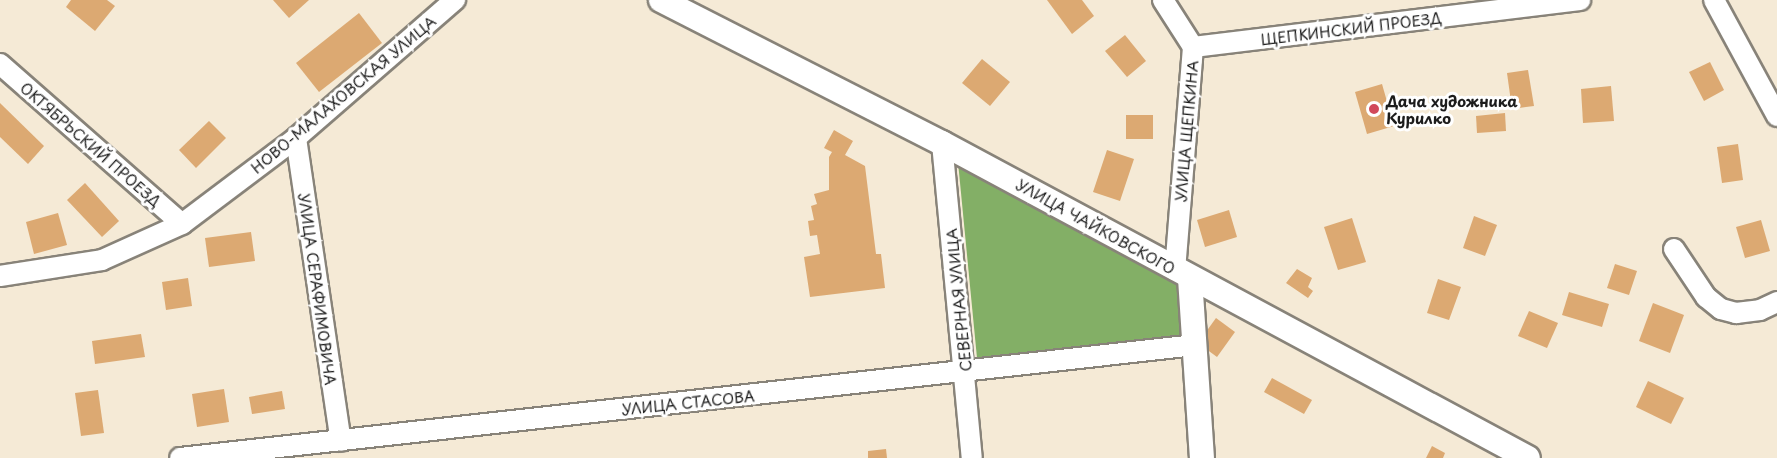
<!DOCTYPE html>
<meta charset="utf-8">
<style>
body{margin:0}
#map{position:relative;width:1777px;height:458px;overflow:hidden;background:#f5ead6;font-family:"Playpen Sans",sans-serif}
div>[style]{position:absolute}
.forest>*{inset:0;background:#83af66}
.building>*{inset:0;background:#dca972}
.roads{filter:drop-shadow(2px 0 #888379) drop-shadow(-2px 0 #888379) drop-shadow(0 2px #888379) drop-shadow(0 -2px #888379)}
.minor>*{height:20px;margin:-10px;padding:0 10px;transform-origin:10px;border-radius:10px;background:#fff}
.tertiary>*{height:24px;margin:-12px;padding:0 12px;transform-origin:12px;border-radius:12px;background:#fff}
.dots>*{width:16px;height:16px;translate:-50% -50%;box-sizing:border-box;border:3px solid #fff;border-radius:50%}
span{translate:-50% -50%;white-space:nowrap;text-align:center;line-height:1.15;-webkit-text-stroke:6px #fff;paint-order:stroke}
.street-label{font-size:15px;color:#1c1c1c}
.poi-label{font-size:15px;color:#1c1c1c;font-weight:700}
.left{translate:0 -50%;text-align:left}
</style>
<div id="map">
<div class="forest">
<i style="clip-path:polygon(958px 162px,1179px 283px,1183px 337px,977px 358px)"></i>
</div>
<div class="building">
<i style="clip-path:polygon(71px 0,107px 0,115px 6px,95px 31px,66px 7px)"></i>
<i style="clip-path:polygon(273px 0,309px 0,289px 18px)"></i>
<i style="clip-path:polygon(1047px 0,1082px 0,1094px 16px,1072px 34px)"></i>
<i style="clip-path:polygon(359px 13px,382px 43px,319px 92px,296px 63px)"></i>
<i style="clip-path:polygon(1125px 35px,1146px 61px,1127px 77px,1105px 51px)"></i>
<i style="clip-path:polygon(982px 59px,1010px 82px,990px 106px,962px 83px)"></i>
<i style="clip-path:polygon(1710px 62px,1724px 90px,1704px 101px,1689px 72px)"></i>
<i style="clip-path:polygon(1528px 70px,1534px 106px,1512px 109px,1507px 73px)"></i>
<i style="clip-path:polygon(1382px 84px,1394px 126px,1367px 134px,1355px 92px)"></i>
<i style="clip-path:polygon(1611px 86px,1614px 121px,1583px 123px,1581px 89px)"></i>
<i style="clip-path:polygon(0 103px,44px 146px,28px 164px,0 137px)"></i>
<i style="clip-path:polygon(1505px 113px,1506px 131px,1477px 133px,1476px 116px)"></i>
<i style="clip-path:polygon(1126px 115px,1153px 115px,1153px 139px,1126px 139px)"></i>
<i style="clip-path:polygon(209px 121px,226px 138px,196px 168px,179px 150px)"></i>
<i style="clip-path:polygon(834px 130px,853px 141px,845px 155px,865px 166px,876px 254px,881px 254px,885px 288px,810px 297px,804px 257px,820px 254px,817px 235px,810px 236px,808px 221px,814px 220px,811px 206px,817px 204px,814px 194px,829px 190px,829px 157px,832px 152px,824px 148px)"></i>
<i style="clip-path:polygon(1738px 144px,1743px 180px,1722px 183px,1717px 147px)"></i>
<i style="clip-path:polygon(1107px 150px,1134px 159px,1120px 201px,1093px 192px)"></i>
<i style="clip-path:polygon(85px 183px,119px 221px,102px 237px,67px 200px)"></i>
<i style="clip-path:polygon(1229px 210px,1237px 237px,1205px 247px,1197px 220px)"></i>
<i style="clip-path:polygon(58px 213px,67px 245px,34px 254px,26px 222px)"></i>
<i style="clip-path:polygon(1474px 216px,1497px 225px,1485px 256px,1463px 248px)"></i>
<i style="clip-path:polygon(1352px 218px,1366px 262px,1338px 270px,1324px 227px)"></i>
<i style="clip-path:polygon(1761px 220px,1770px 251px,1745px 258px,1736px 227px)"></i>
<i style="clip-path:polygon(251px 232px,255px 261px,209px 267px,205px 238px)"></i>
<i style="clip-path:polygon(1615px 264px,1637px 271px,1629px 295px,1607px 288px)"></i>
<i style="clip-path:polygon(1297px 269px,1312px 278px,1308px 287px,1313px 291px,1308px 298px,1286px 283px)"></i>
<i style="clip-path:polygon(188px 278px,192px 306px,166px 310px,162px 282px)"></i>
<i style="clip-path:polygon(1438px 279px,1461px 287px,1449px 320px,1427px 313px)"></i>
<i style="clip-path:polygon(1569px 292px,1609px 304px,1602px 327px,1562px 315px)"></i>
<i style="clip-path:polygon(1653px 303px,1684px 315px,1670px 353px,1639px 341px)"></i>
<i style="clip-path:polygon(1529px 311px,1558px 323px,1547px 348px,1518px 336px)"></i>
<i style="clip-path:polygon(1216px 318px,1235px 332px,1217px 357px,1198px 343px)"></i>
<i style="clip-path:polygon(141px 334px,145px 357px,95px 364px,92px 341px)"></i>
<i style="clip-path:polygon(1272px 378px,1312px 400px,1304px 414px,1264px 392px)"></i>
<i style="clip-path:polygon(1648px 381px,1684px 398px,1671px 424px,1636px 407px)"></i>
<i style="clip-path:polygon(224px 389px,229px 422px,197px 427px,192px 394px)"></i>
<i style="clip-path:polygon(98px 390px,104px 433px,81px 436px,75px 393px)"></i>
<i style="clip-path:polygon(282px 391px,285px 409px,252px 414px,249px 397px)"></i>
<i style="clip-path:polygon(1432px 446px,1445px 453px,1443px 458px,1426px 458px)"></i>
<i style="clip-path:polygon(886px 449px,887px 458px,868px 458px,868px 451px)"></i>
</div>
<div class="roads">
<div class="minor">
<i style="left:1163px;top:0;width:56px;rotate:57.4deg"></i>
<i style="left:1193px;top:47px;width:224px;rotate:94.6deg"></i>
<i style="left:1714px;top:0;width:132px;rotate:61.5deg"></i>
<i style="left:1193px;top:47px;width:390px;rotate:-6.9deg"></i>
<i style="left:0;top:64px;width:242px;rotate:41.3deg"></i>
<i style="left:296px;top:138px;width:306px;rotate:81.6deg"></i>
<i style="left:942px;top:143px;width:316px;rotate:84.6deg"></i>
<i style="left:1674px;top:249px;width:58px;rotate:56.3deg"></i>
<i style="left:1706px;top:297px;width:19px;rotate:39deg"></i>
<i style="left:1721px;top:309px;width:16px;rotate:15deg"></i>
<i style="left:1736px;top:313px;width:24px;rotate:-7deg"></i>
<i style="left:1760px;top:310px;width:19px;rotate:-25deg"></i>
<i style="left:0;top:276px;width:103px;rotate:-8.9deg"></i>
<i style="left:102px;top:260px;width:88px;rotate:-24.2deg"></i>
<i style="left:182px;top:224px;width:143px;rotate:-37deg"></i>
<i style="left:296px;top:138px;width:211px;rotate:-41deg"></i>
<i style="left:180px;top:458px;width:1022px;rotate:-6.35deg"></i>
</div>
<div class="tertiary">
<i style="left:661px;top:0;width:315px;rotate:27deg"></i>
<i style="left:942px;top:143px;width:665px;rotate:28.26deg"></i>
<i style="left:1190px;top:278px;width:180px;rotate:86.2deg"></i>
</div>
</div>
<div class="dots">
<i style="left:1374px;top:109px;background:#d1495b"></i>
</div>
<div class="street-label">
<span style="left:1351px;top:28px;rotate:-7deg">ЩЕПКИНСКИЙ ПРОЕЗД</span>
<span style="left:343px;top:94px;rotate:-40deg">НОВО-МАЛАХОВСКАЯ УЛИЦА</span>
<span style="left:1186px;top:131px;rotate:-85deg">УЛИЦА ЩЕПКИНА</span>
<span style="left:91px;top:144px;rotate:41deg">ОКТЯБРЬСКИЙ ПРОЕЗД</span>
<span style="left:1096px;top:226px;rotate:29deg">УЛИЦА ЧАЙКОВСКОГО</span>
<span style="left:318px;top:289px;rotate:82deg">УЛИЦА СЕРАФИМОВИЧА</span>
<span style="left:958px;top:300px;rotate:-96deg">СЕВЕРНАЯ УЛИЦА</span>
<span style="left:688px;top:402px;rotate:-6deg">УЛИЦА СТАСОВА</span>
</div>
<div class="poi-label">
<span class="left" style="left:1386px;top:109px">Дача художника<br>Курилко</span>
</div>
</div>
